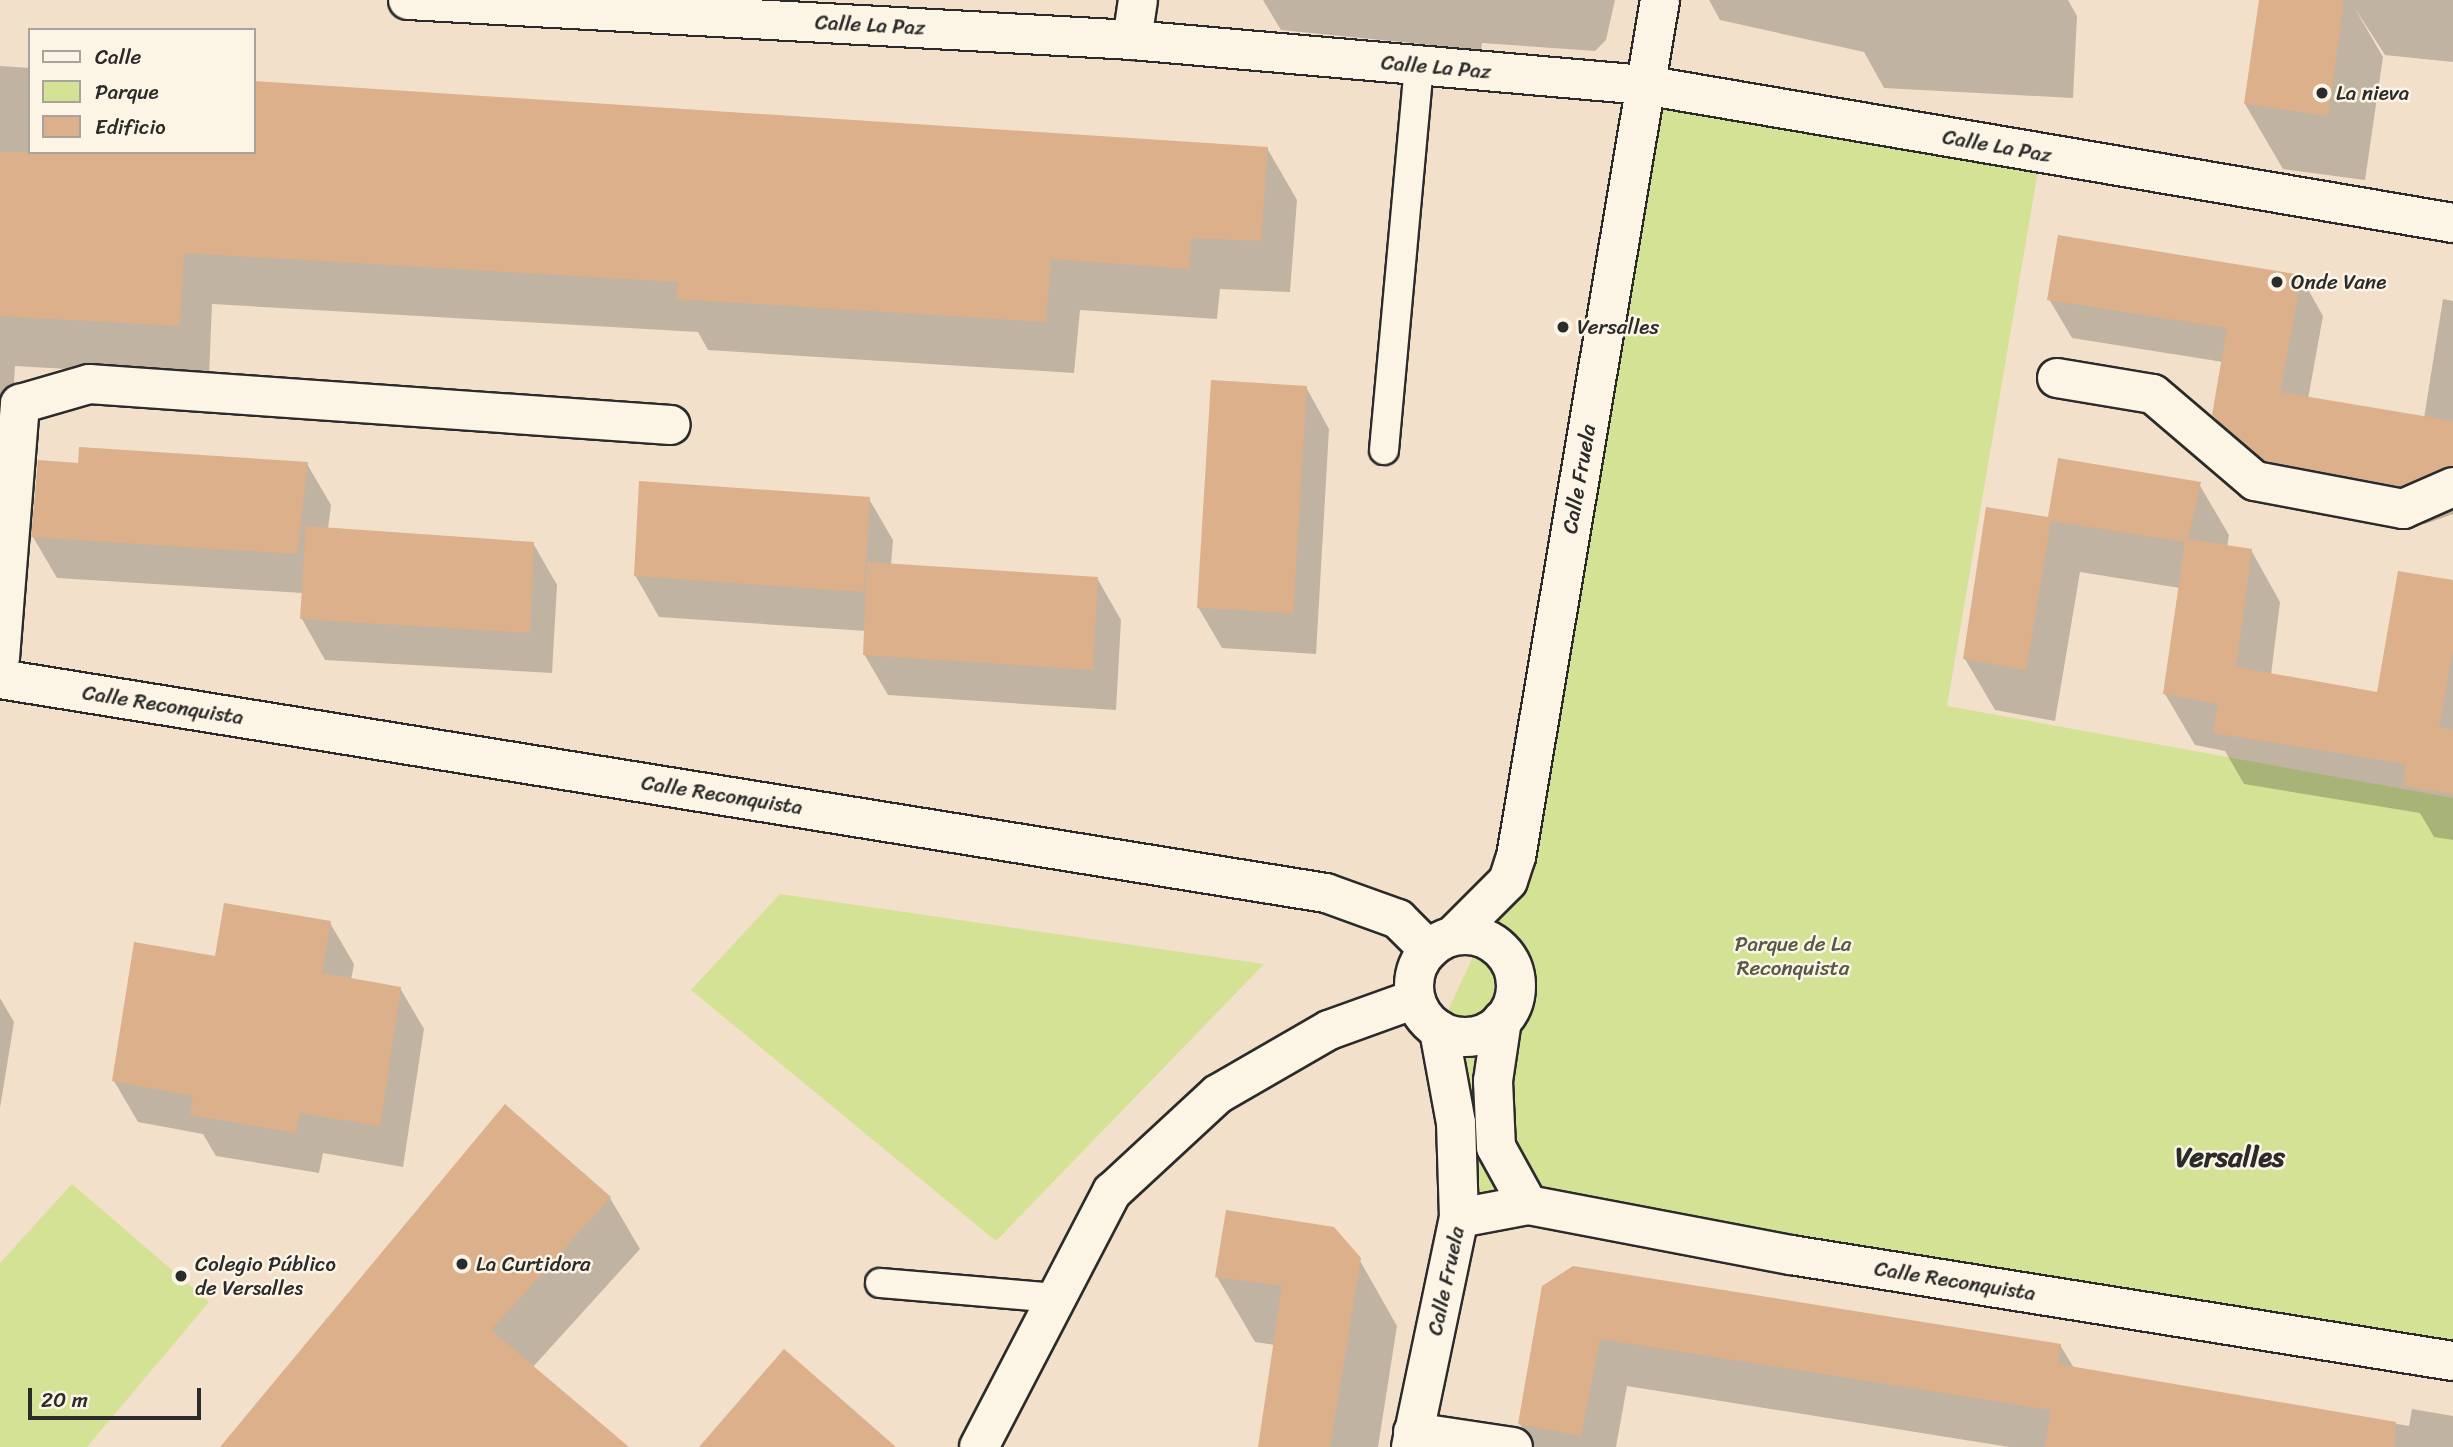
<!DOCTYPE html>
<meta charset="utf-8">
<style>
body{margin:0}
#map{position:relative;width:2453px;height:1447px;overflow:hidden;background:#f2e0ca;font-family:Sriracha,sans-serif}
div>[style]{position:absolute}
.green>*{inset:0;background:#d3e295}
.shadow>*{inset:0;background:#0003}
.building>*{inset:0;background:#dbb08b}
.roads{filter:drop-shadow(2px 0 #2b2b2b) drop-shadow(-2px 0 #2b2b2b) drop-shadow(0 2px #2b2b2b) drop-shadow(0 -2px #2b2b2b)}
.lane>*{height:28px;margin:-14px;padding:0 14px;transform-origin:14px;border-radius:14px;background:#fcf5e5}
.street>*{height:38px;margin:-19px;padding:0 19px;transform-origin:19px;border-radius:19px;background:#fcf5e5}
.street>.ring{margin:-19px;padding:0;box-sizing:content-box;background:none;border:38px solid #fcf5e5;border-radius:50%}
.dots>*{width:19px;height:19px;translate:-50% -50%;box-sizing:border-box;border:4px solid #fcf5e5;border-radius:50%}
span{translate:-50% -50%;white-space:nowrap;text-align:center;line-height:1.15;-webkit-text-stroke:5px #fcf5e5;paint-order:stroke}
.street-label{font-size:21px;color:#2b2b2b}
.poi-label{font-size:21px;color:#2b2b2b}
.left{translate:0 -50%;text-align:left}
.park-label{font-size:21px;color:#555946}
.district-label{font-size:28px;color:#2b2b2b;font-weight:700}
.legend{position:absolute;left:28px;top:28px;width:228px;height:126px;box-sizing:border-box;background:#fcf5e5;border:2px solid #a8a49b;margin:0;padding:9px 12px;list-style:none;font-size:21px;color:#2b2b2b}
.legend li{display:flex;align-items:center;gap:14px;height:35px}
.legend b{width:35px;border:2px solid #a8a49b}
.scale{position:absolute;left:28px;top:1388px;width:173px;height:32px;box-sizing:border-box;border:4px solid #2b2b2b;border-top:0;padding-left:9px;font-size:21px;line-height:24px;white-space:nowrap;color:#2b2b2b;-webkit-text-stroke:5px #fcf5e5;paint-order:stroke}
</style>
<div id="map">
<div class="green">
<i style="clip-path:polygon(1644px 85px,2041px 153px,1947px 706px,2453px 798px,2453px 1361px,1528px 1205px,1459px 1218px,1439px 1030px,1508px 881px)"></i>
<i style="clip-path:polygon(780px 894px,1264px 964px,996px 1241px,691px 990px)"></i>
<i style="clip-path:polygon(72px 1184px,209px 1302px,87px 1447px,0 1447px,0 1263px)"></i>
</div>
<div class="shadow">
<i style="clip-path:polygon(1263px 0,1615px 0,1606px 40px,1595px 51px,1482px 43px,1481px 50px,1281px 30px)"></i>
<i style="clip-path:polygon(1709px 0,2068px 0,2077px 16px,2073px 98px,1884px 88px,1864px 52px,1720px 20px)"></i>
<i style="clip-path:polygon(2261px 0,2453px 0,2453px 62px,2385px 55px,2354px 7px,2383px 57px,2365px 180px,2283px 169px,2245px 104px)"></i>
<i style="clip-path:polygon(0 66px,30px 68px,30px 152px,254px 152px,254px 83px,1267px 148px,1297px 200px,1290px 292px,1220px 289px,1217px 319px,1080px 310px,1074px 373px,708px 350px,698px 332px,212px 304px,209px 377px,15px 366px,0 618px)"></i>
<i style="clip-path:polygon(2301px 277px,2323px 316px,2308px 399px,2424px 418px,2443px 299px,2453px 301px,2453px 514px,2425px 524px,2289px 499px,2236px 455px,2214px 415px,2223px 362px,2072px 338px,2049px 299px)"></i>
<i style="clip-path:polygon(1306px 387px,1329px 429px,1316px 654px,1222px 648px,1198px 607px)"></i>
<i style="clip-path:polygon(80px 464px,307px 464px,331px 505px,328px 529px,533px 543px,557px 585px,552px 673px,325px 660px,302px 619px,303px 593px,57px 578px,33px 537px)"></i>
<i style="clip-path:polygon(2199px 484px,2229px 535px,2227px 547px,2251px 550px,2280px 602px,2271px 675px,2379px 694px,2453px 582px,2453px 840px,2434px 837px,2420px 813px,2244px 784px,2225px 751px,2195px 745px,2165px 694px,2180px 588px,2080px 572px,2055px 721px,1995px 710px,1965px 659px,2050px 519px)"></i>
<i style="clip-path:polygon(869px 499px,893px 540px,891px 565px,1097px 578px,1121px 620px,1116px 710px,888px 695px,864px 654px,866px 631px,659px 617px,635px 575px)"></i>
<i style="clip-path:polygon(330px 923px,354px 964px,351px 980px,400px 988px,424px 1029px,403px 1167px,323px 1153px,319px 1173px,216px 1156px,203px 1134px,138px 1122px,114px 1081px,217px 958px)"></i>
<i style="clip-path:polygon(0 998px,14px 1022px,0 1108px)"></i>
<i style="clip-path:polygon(506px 1107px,610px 1198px,640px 1249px,532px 1368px,627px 1447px,222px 1447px)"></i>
<i style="clip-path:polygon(1359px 1259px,1397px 1326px,1378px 1447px,1260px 1447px,1275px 1345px,1255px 1342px,1217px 1277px)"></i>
<i style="clip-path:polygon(1543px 1287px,2060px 1345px,2074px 1368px,2409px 1426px,2412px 1409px,2453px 1416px,2453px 1447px,2009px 1447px,1627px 1386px,1616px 1447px,1533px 1447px,1520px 1424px)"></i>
</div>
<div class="building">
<i style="clip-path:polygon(2259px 0,2344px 0,2328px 116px,2244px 104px)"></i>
<i style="clip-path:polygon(254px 81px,1268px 147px,1261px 241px,1191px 238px,1189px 269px,1051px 259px,1046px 322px,677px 299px,678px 282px,184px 253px,180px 326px,0 316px,0 152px,254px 152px)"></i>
<i style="clip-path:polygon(2058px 235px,2302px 275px,2280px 392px,2453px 421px,2453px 466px,2402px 486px,2265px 461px,2212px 415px,2227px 328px,2047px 300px)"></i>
<i style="clip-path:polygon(1211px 380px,1307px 386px,1293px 613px,1197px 608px)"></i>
<i style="clip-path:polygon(79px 447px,308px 462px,297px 554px,31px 537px,38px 460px,78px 463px)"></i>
<i style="clip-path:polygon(2058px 458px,2201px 482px,2188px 539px,2252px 549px,2236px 667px,2377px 692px,2398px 571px,2453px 580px,2453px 649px,2439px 727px,2453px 730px,2453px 794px,2403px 786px,2406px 764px,2213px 733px,2218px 704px,2163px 694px,2185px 542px,2051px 521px,2026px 670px,1963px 659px,1986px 507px,2048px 517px)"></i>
<i style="clip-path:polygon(639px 481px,870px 497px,864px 592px,634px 576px)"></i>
<i style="clip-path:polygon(306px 526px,534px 542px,530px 633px,300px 619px)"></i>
<i style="clip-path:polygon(867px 562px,1098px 577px,1093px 670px,863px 655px)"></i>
<i style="clip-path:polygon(224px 903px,331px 921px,322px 973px,401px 987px,380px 1126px,300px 1113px,296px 1133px,190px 1115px,193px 1096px,112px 1081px,134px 942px,215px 956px)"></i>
<i style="clip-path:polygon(505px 1104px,611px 1197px,491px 1330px,629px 1447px,220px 1447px)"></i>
<i style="clip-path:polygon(1226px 1210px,1334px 1227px,1361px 1258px,1330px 1447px,1258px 1447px,1282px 1286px,1215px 1277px)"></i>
<i style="clip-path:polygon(1573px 1266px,2061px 1344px,2058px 1364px,2396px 1422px,2394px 1447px,2045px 1447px,2051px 1410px,1600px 1339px,1581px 1436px,1518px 1424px,1542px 1286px)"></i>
<i style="clip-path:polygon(784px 1349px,896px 1447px,699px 1447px)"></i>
</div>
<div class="roads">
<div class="lane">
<i style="left:1384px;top:450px;width:387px;rotate:-84.8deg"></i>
<i style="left:880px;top:1283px;width:177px;rotate:4.9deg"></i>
</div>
<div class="street">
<i style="left:408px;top:0;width:725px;rotate:3.16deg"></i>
<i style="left:1132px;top:40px;width:514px;rotate:5.02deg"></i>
<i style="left:1644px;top:85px;width:821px;rotate:9.68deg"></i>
<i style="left:1132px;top:40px;width:40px;rotate:-81.5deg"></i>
<i style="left:2057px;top:378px;width:97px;rotate:9.5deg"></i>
<i style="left:2153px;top:394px;width:134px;rotate:40.5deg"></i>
<i style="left:2255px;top:481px;width:151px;rotate:10.7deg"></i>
<i style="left:2403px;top:509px;width:55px;rotate:-23.7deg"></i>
<i style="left:0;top:658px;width:255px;rotate:-85.5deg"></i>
<i style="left:20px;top:404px;width:72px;rotate:-16.2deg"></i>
<i style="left:89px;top:384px;width:583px;rotate:4.03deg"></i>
<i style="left:0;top:679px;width:1343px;rotate:9.17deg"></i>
<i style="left:1326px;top:893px;width:77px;rotate:19.9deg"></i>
<i style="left:1398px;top:919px;width:44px;rotate:45deg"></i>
<i style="left:1454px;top:935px;width:76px;rotate:-45deg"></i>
<i style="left:1508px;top:881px;width:25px;rotate:-72deg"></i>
<i style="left:1516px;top:857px;width:869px;rotate:-80.46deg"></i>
<i class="ring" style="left:1414px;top:935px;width:64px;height:64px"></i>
<i style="left:1502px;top:1020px;width:62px;rotate:98.4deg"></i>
<i style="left:1493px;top:1081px;width:66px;rotate:87.4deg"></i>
<i style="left:1496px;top:1147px;width:66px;rotate:61.1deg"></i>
<i style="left:1459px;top:1218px;width:70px;rotate:-10.7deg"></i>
<i style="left:1528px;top:1205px;width:268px;rotate:10.8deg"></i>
<i style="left:1791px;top:1255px;width:670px;rotate:9.1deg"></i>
<i style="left:1413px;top:1432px;width:101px;rotate:8.5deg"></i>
<i style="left:979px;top:1447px;width:288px;rotate:-62.5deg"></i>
<i style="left:1112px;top:1192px;width:144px;rotate:-42.8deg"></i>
<i style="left:1218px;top:1094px;width:128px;rotate:-30deg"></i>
<i style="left:1329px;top:1030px;width:91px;rotate:-19.8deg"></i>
<i style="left:1411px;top:1447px;width:234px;rotate:-78.2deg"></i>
<i style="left:1459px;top:1218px;width:95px;rotate:-91.8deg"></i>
<i style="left:1456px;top:1123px;width:95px;rotate:-100.4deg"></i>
</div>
</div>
<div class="dots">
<i style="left:2322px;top:93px;background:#2b2b2b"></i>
<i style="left:2277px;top:282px;background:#2b2b2b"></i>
<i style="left:1563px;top:327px;background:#2b2b2b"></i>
<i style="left:462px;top:1264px;background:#2b2b2b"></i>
<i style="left:181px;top:1276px;background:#2b2b2b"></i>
</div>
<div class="street-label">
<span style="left:870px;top:25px;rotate:3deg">Calle La Paz</span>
<span style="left:1436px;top:67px;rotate:5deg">Calle La Paz</span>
<span style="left:1997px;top:146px;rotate:10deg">Calle La Paz</span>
<span style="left:1579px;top:479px;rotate:-80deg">Calle Fruela</span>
<span style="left:163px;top:705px;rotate:9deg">Calle Reconquista</span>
<span style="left:722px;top:795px;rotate:9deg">Calle Reconquista</span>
<span style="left:1446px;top:1281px;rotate:-78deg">Calle Fruela</span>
<span style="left:1955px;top:1281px;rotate:9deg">Calle Reconquista</span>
</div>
<div class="poi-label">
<span class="left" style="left:2336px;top:93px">La nieva</span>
<span class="left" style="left:2291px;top:282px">Onde Vane</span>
<span class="left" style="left:1577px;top:327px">Versalles</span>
<span class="left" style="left:195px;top:1276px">Colegio Público<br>de Versalles</span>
<span class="left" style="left:476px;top:1264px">La Curtidora</span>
</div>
<div class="park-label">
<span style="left:1793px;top:956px">Parque de La<br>Reconquista</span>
</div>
<div class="district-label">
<span style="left:2230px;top:1157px">Versalles</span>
</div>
<ul class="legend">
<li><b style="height:9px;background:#fcf5e5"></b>Calle</li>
<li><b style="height:19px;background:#d3e295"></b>Parque</li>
<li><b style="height:19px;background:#dbb08b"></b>Edificio</li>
</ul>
<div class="scale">20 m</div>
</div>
